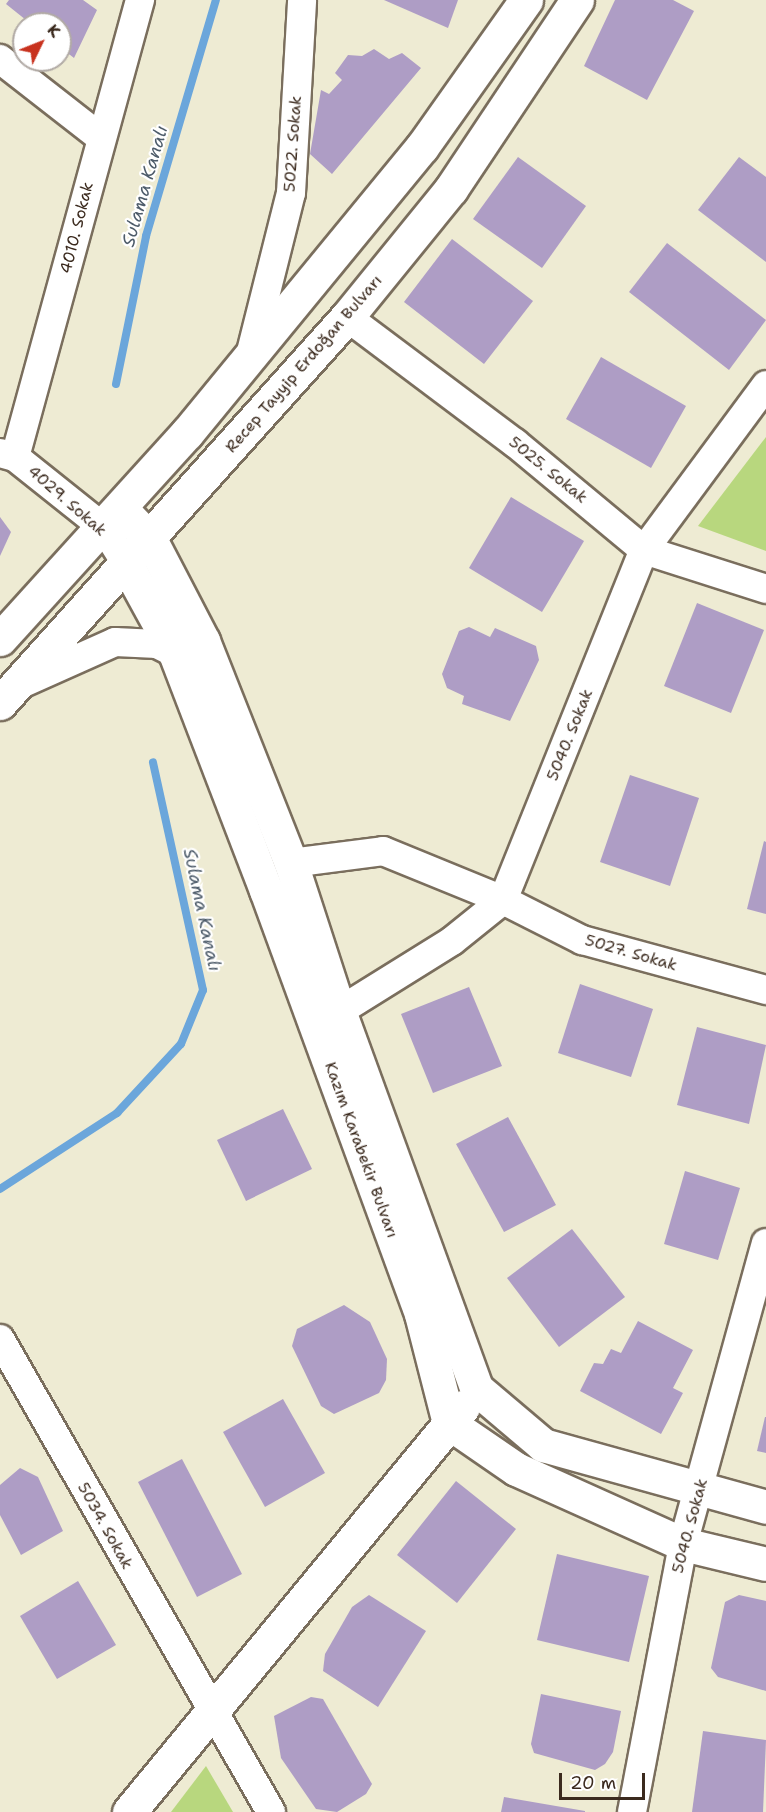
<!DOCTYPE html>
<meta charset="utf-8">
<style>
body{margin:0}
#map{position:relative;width:766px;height:1812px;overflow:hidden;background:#eeebd3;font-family:"Shantell Sans",sans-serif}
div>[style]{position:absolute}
.green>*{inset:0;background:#b8d77e}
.stream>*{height:8px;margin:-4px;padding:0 4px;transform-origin:4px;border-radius:4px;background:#6ba6db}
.building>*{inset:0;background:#ae9dc5}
.roads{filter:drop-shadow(2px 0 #7a6e5d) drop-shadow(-2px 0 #7a6e5d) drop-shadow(0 2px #7a6e5d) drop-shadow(0 -2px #7a6e5d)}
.minor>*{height:28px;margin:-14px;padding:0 14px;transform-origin:14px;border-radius:14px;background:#fff}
.major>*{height:33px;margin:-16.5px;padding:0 16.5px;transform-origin:16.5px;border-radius:16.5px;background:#fff}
span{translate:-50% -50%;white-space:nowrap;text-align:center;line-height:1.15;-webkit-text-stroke:4.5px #fff;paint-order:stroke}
.street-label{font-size:16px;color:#3b2a1e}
.water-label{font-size:18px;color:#4e5c6a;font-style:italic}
.north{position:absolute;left:12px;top:12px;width:60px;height:60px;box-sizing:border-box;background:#fff;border:2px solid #b1aaa5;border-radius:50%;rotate:47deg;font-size:16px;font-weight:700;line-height:24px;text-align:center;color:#3b2a1e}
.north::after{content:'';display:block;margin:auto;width:21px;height:27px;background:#c8321e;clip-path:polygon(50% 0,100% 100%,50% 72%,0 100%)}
.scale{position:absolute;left:559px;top:1773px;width:86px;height:27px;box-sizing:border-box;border:3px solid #3b2a1e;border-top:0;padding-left:8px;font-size:18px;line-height:21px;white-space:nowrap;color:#3b2a1e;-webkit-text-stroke:4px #fff;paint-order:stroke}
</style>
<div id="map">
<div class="green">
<i style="clip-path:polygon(766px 437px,766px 551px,698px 526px)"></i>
<i style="clip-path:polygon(206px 1766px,233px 1812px,171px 1812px)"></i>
</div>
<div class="stream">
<i style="left:116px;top:384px;width:151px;rotate:-78.5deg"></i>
<i style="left:146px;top:236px;width:246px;rotate:-73.5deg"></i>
<i style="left:0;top:1189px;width:140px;rotate:-33deg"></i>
<i style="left:117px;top:1113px;width:94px;rotate:-47.2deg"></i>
<i style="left:181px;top:1044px;width:58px;rotate:-67.8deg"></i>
<i style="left:203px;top:990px;width:233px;rotate:-102.4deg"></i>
</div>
<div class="building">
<i style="clip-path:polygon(9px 0,83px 0,97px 10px,74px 58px,60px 47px,60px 24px,31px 24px,6px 4px)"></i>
<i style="clip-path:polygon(384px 0,458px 0,448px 28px)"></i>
<i style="clip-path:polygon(615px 0,673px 0,694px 11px,647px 100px,584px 66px)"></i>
<i style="clip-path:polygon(374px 49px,389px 59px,402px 53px,421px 68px,332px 174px,310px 154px,321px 90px,329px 94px,342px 80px,335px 73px,348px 55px,362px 56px)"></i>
<i style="clip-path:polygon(518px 157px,586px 206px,542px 268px,473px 219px)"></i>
<i style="clip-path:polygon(739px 157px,766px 177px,766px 262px,698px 210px)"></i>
<i style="clip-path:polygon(452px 239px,533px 301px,484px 364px,404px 302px)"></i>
<i style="clip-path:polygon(667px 243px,766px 320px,729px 370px,629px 292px)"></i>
<i style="clip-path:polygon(601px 357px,686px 406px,651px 468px,566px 419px)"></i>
<i style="clip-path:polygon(511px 497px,584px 541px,542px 612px,469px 568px)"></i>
<i style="clip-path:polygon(0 517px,11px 532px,0 556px)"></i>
<i style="clip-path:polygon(697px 603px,764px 630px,731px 713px,664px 686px)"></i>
<i style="clip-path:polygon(469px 627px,490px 637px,495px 628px,536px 646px,539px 660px,510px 721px,462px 704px,464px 696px,447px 688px,442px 674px,459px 631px)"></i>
<i style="clip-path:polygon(630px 775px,699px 798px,670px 886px,600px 862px)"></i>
<i style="clip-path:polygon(764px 841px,766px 842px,766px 914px,747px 909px)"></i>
<i style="clip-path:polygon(580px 984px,653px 1009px,631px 1077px,558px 1053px)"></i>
<i style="clip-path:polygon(469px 987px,502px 1066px,433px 1093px,401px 1014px)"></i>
<i style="clip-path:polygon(697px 1027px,766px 1045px,749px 1124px,677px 1105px)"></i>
<i style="clip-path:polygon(283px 1109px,312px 1169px,246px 1201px,217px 1140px)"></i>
<i style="clip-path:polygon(508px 1117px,556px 1205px,504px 1232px,456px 1144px)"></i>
<i style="clip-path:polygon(685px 1171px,740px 1188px,718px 1260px,664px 1244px)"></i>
<i style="clip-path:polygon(572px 1229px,625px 1297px,559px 1347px,507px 1278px)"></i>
<i style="clip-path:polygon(344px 1305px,370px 1322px,387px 1359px,386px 1380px,379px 1393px,334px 1414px,321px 1406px,292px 1346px,297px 1329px)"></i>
<i style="clip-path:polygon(638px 1321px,693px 1350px,673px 1388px,683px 1393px,661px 1434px,580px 1391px,594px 1363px,603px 1364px,611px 1349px,621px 1353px)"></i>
<i style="clip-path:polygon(283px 1399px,325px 1473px,265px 1507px,223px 1432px)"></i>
<i style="clip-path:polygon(765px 1417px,766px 1417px,766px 1453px,757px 1451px)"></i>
<i style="clip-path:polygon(182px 1459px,242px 1574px,197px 1597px,138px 1482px)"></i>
<i style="clip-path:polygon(20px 1468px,38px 1477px,63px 1531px,21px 1555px,0 1515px,0 1485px)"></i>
<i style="clip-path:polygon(456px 1481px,516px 1529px,457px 1603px,397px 1555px)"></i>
<i style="clip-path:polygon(557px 1554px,649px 1576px,629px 1662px,537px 1640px)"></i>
<i style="clip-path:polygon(78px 1581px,116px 1645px,57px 1679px,20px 1616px)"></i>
<i style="clip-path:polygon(369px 1595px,426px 1631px,378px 1707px,323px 1671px,325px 1654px,352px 1607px)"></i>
<i style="clip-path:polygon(739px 1595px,766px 1601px,766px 1691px,718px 1677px,711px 1668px,725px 1602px)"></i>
<i style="clip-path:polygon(541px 1694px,621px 1711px,613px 1752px,605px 1764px,595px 1770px,534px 1753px,531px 1744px)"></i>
<i style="clip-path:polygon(311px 1697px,323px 1699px,372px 1784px,366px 1794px,337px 1812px,316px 1809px,281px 1758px,274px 1716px)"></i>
<i style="clip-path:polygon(703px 1731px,766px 1740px,763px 1812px,692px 1812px)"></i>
<i style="clip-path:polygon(504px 1797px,585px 1811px,585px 1812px,501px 1812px)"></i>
</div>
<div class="roads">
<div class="minor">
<i style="left:0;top:59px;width:127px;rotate:38deg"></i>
<i style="left:347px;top:317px;width:210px;rotate:36.9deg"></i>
<i style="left:515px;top:443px;width:168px;rotate:39.7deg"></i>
<i style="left:644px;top:550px;width:128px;rotate:17.7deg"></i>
<i style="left:250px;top:356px;width:168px;rotate:-75.9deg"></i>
<i style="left:291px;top:193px;width:193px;rotate:-86.7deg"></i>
<i style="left:0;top:453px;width:16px;rotate:15deg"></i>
<i style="left:15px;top:457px;width:114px;rotate:38.6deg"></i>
<i style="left:104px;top:528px;width:38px;rotate:58deg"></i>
<i style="left:15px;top:457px;width:474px;rotate:-74.7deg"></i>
<i style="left:21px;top:684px;width:103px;rotate:-24.1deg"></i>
<i style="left:115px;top:642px;width:42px;rotate:2.7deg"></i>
<i style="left:157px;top:644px;width:20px;rotate:27deg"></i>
<i style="left:291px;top:863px;width:93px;rotate:-7.4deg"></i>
<i style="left:383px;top:851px;width:130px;rotate:22.2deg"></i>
<i style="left:503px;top:900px;width:89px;rotate:26.9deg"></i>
<i style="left:582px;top:940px;width:191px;rotate:15.2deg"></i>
<i style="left:322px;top:1022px;width:153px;rotate:-31.9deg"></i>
<i style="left:452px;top:941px;width:65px;rotate:-38.8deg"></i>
<i style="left:503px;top:900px;width:377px;rotate:-68.1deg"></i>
<i style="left:644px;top:550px;width:205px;rotate:-53.5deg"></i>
<i style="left:0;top:1339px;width:545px;rotate:60.19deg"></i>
<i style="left:632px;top:1812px;width:273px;rotate:-79.2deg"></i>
<i style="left:683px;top:1544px;width:312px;rotate:-74.6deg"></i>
</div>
<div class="major">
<i style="left:121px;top:509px;width:42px;rotate:46deg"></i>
<i style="left:150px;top:539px;width:115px;rotate:62.5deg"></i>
<i style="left:203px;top:641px;width:239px;rotate:68.4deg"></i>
<i style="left:291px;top:863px;width:152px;rotate:72deg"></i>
<i style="left:338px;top:1008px;width:406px;rotate:70deg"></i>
<i style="left:477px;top:1389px;width:87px;rotate:40.3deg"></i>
<i style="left:543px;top:1445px;width:231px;rotate:15.5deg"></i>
<i style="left:124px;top:560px;width:106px;rotate:61.3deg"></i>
<i style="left:175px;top:653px;width:254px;rotate:69deg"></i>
<i style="left:266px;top:890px;width:451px;rotate:69.9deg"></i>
<i style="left:421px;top:1314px;width:113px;rotate:75.6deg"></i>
<i style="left:449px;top:1423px;width:81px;rotate:34.5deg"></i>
<i style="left:516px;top:1469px;width:183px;rotate:24.2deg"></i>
<i style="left:683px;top:1544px;width:85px;rotate:13.5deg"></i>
<i style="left:0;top:639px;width:278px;rotate:-47.8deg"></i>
<i style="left:187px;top:433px;width:370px;rotate:-50.6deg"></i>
<i style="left:422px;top:147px;width:180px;rotate:-54.7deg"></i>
<i style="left:0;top:703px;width:519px;rotate:-48.05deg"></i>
<i style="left:347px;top:317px;width:165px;rotate:-50.9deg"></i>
<i style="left:451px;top:189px;width:227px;rotate:-56.3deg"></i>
<i style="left:129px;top:1812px;width:525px;rotate:-50.49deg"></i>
</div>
</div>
<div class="street-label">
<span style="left:293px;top:144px;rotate:-86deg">5022. Sokak</span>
<span style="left:77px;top:228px;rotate:-76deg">4010. Sokak</span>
<span style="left:304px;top:364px;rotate:-49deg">Recep Tayyip Erdoğan Bulvarı</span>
<span style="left:548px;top:470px;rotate:39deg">5025. Sokak</span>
<span style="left:67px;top:501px;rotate:41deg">4029. Sokak</span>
<span style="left:570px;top:735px;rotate:-68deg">5040. Sokak</span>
<span style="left:631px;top:953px;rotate:16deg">5027. Sokak</span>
<span style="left:361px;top:1150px;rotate:70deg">Kazım Karabekir Bulvarı</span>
<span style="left:105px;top:1526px;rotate:61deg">5034. Sokak</span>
<span style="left:690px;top:1526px;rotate:-75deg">5040. Sokak</span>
</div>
<div class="water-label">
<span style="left:145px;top:186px;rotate:-74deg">Sulama Kanalı</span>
<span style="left:202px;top:910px;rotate:78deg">Sulama Kanalı</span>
</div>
<div class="north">K</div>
<div class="scale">20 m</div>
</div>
